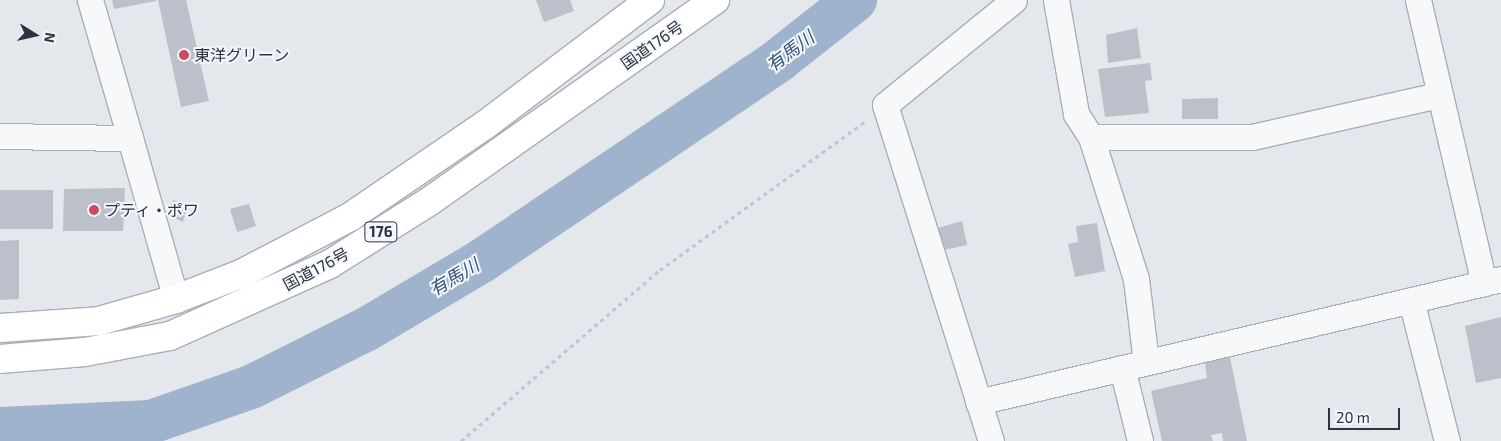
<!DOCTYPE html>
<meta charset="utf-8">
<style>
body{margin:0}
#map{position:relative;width:1501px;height:441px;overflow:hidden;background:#e4e7ec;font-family:"Exo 2","Noto Sans JP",sans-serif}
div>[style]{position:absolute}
.river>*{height:44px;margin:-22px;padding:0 22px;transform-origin:22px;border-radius:22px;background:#9fb4cc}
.building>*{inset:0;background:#bbc0ca}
.path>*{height:3px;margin-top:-1.5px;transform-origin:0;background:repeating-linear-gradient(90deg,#c2c5cb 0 4px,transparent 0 8px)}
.roads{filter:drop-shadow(1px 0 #a9aeb7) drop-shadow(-1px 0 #a9aeb7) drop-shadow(0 1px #a9aeb7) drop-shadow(0 -1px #a9aeb7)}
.street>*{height:25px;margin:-12.5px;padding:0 12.5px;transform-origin:12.5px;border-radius:12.5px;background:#f7f8fa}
.highway>*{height:28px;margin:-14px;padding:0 14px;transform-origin:14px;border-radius:14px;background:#fff}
.dots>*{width:14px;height:14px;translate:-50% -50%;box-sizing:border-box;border:2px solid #f4f6f9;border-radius:50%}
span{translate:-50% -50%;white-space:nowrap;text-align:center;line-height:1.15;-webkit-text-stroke:4px #f4f6f9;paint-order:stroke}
.shield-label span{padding:1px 4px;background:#f4f6f9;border:1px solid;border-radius:4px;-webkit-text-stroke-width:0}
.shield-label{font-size:15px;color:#2b3445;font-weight:700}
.street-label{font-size:16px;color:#2b3445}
.poi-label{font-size:16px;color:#2b3445}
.left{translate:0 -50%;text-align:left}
.water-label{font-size:18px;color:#34527a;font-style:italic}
.north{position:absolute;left:10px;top:10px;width:50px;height:50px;-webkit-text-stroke:4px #f4f6f9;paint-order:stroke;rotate:100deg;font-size:14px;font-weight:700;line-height:20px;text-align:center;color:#2b3445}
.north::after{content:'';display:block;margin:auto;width:18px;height:22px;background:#2b3445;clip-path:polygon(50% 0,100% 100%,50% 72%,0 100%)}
.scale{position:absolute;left:1328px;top:408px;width:72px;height:22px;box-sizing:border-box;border:2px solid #2b3445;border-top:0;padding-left:6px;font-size:15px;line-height:18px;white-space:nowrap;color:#2b3445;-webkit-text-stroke:4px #f4f6f9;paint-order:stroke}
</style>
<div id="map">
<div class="river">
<i style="left:0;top:429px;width:151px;rotate:-2.7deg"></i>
<i style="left:151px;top:422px;width:106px;rotate:-19.3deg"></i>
<i style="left:251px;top:387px;width:130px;rotate:-26.6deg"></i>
<i style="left:367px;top:329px;width:135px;rotate:-30.7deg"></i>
<i style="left:483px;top:260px;width:357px;rotate:-34deg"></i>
<i style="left:779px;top:60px;width:97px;rotate:-38.3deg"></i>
</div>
<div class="building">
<i style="clip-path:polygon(112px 0,156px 0,156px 1px,114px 9px)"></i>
<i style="clip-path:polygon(158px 0,186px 0,209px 101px,181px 107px)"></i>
<i style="clip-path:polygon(536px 0,570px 0,574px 11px,544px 22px)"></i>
<i style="clip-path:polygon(1137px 28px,1141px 58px,1108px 63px,1106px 35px)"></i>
<i style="clip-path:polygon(1150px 63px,1152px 80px,1145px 81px,1149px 113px,1105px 117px,1098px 69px)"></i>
<i style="clip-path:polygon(1218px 98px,1218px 119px,1182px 119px,1182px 99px)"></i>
<i style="clip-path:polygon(125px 188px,123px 231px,63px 231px,64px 189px)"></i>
<i style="clip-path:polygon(0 190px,53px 190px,53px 229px,0 229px)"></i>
<i style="clip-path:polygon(173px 200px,188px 207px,183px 222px,167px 214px)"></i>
<i style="clip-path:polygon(249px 204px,256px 226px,237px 232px,230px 209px)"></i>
<i style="clip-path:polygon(962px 221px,967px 245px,939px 251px,934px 229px)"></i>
<i style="clip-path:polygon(1097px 223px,1105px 271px,1075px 277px,1068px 244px,1078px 242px,1076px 226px)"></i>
<i style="clip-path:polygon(19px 240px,19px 299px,0 300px,0 241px)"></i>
<i style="clip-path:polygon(1501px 317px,1501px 378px,1476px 383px,1465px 326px)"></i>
<i style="clip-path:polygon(1230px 357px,1247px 441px,1223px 441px,1222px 433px,1211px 435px,1213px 441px,1162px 441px,1151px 391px,1207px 378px,1205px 363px)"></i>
</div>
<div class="path">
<i style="left:461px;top:441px;width:262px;rotate:-40.7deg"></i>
<i style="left:660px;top:270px;width:254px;rotate:-35.9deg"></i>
</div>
<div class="roads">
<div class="street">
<i style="left:90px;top:0;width:144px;rotate:73.8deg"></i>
<i style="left:1056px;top:0;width:116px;rotate:80deg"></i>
<i style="left:1076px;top:114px;width:27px;rotate:57deg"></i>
<i style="left:1091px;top:137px;width:149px;rotate:72.4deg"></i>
<i style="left:1136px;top:279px;width:84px;rotate:83.1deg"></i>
<i style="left:1418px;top:0;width:291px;rotate:76.9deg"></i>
<i style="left:0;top:136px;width:130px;rotate:0.9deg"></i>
<i style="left:130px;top:138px;width:167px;rotate:74.1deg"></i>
<i style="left:1091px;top:137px;width:161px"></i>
<i style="left:1252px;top:137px;width:192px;rotate:-12.7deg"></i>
<i style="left:1411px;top:300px;width:146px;rotate:75.7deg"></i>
<i style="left:1122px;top:368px;width:75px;rotate:76.1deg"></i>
<i style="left:978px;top:402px;width:537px;rotate:-13.23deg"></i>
<i style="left:991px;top:441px;width:352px;rotate:-107.5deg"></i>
<i style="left:885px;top:105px;width:166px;rotate:-39.1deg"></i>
</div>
<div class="highway">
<i style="left:0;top:328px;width:99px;rotate:-4deg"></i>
<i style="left:99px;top:321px;width:80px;rotate:-15.9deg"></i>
<i style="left:176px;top:299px;width:72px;rotate:-21.2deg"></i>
<i style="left:243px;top:273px;width:121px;rotate:-27.6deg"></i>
<i style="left:350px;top:217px;width:163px;rotate:-34.3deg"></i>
<i style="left:485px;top:125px;width:207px;rotate:-37.1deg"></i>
<i style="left:0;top:359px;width:85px;rotate:-4.7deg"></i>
<i style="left:85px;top:352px;width:86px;rotate:-10.7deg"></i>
<i style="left:170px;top:336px;width:175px;rotate:-24.2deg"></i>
<i style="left:330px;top:264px;width:118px;rotate:-32.2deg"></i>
<i style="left:430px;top:201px;width:349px;rotate:-35.2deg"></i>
</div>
</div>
<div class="dots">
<i style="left:184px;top:55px;background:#d1495b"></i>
<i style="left:94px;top:210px;background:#d1495b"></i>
</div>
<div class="shield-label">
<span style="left:381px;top:232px">176</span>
</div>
<div class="street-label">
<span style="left:652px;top:45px;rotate:-35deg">国道176号</span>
<span style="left:316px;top:269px;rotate:-28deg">国道176号</span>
</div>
<div class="poi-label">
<span class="left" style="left:194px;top:55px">東洋グリーン</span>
<span class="left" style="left:104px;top:210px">プティ・ポワ</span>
</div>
<div class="water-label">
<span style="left:790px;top:51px;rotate:-37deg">有馬川</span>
<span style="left:454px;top:277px;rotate:-31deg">有馬川</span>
</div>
<div class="north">N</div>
<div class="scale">20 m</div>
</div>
